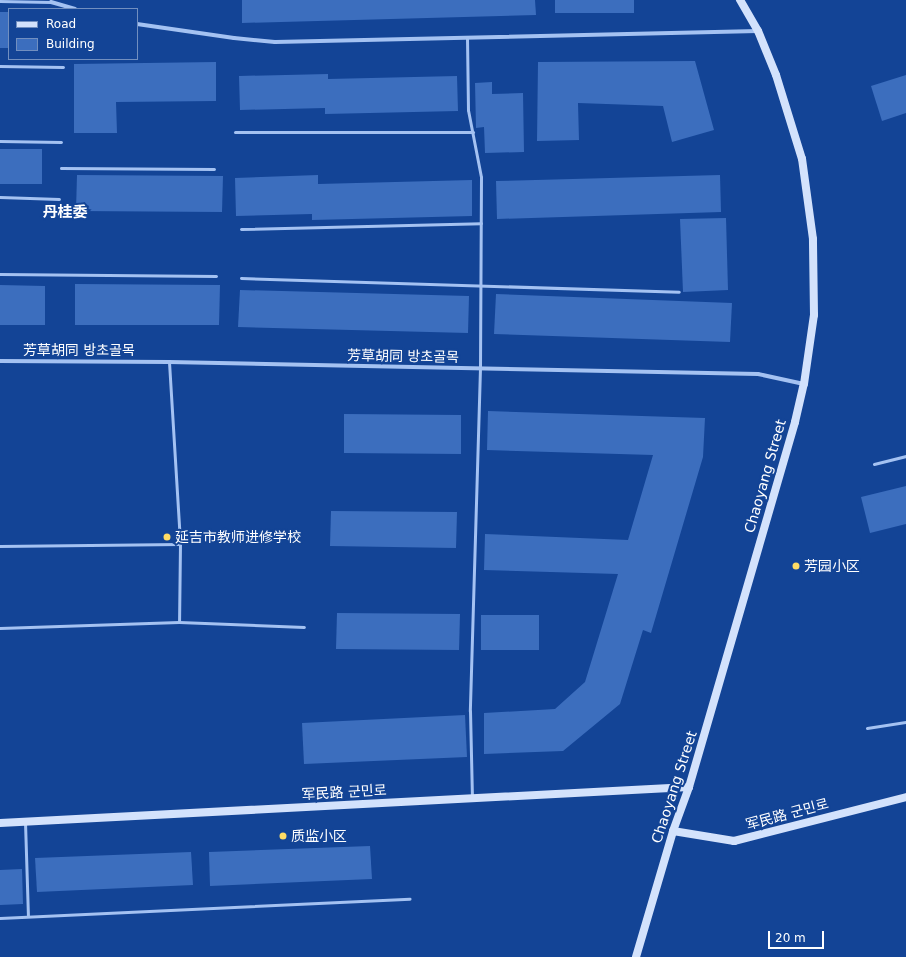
<!DOCTYPE html>
<meta charset="utf-8">
<style>
body{margin:0}
#map{position:relative;width:906px;height:957px;overflow:hidden;background:#134496;font-family:"DejaVu Sans","Noto Sans SC","Noto Sans KR",sans-serif}
div>[style]{position:absolute}
.building>*{inset:0;background:#3c6ebe}
.lane>*{height:3px;margin:-1.5px;padding:0 1.5px;transform-origin:1.5px;border-radius:1.5px;background:#a4c2f2}
.street>*{height:4px;margin:-2px;padding:0 2px;transform-origin:2px;border-radius:2px;background:#a4c2f2}
.secondary>*{height:8px;margin:-4px;padding:0 4px;transform-origin:4px;border-radius:4px;background:#d3e2fc}
.dots>*{width:11px;height:11px;translate:-50% -50%;box-sizing:border-box;border:2px solid #134496;border-radius:50%}
span{translate:-50% -50%;white-space:nowrap;text-align:center;line-height:1.15;-webkit-text-stroke:4px #134496;paint-order:stroke}
.street-label{font-size:14px;color:#fff}
.poi-label{font-size:14px;color:#fff}
.left{translate:0 -50%;text-align:left}
.neighbourhood-label{font-size:15px;color:#fff;font-weight:700}
.legend{position:absolute;left:8px;top:8px;width:130px;height:52px;box-sizing:border-box;background:#134496;border:1px solid #718fc0;margin:0;padding:5px 7px;list-style:none;font-size:12px;color:#fff}
.legend li{display:flex;align-items:center;gap:8px;height:20px}
.legend b{width:20px;border:1px solid #718fc0}
.scale{position:absolute;left:768px;top:931px;width:56px;height:18px;box-sizing:border-box;border:2px solid #fff;border-top:0;padding-left:5px;font-size:12px;line-height:14px;white-space:nowrap;color:#fff;-webkit-text-stroke:3px #134496;paint-order:stroke}
</style>
<div id="map">
<div class="building">
<i style="clip-path:polygon(242px 0,535px 0,536px 15px,242px 23px)"></i>
<i style="clip-path:polygon(555px 0,634px 0,634px 13px,555px 13px)"></i>
<i style="clip-path:polygon(0 12px,9px 12px,9px 48px,0 48px)"></i>
<i style="clip-path:polygon(695px 61px,714px 130px,672px 142px,663px 106px,578px 103px,579px 140px,537px 141px,538px 62px)"></i>
<i style="clip-path:polygon(216px 62px,216px 101px,116px 102px,117px 133px,74px 133px,74px 64px)"></i>
<i style="clip-path:polygon(328px 74px,328px 79px,457px 76px,458px 111px,325px 114px,325px 108px,240px 110px,239px 76px)"></i>
<i style="clip-path:polygon(906px 75px,906px 113px,882px 121px,871px 86px)"></i>
<i style="clip-path:polygon(492px 82px,492px 94px,523px 93px,524px 152px,485px 153px,484px 127px,476px 128px,475px 83px)"></i>
<i style="clip-path:polygon(0 149px,42px 149px,42px 184px,0 184px)"></i>
<i style="clip-path:polygon(77px 175px,223px 176px,222px 212px,76px 211px)"></i>
<i style="clip-path:polygon(318px 175px,318px 184px,472px 180px,472px 216px,312px 220px,312px 214px,236px 216px,235px 178px)"></i>
<i style="clip-path:polygon(720px 175px,721px 212px,497px 219px,496px 181px)"></i>
<i style="clip-path:polygon(726px 218px,728px 290px,683px 292px,680px 219px)"></i>
<i style="clip-path:polygon(75px 284px,220px 285px,219px 325px,75px 325px)"></i>
<i style="clip-path:polygon(0 285px,45px 286px,45px 325px,0 325px)"></i>
<i style="clip-path:polygon(240px 290px,469px 296px,468px 333px,238px 327px)"></i>
<i style="clip-path:polygon(496px 294px,732px 303px,730px 342px,494px 334px)"></i>
<i style="clip-path:polygon(488px 411px,705px 418px,703px 457px,651px 633px,643px 630px,620px 704px,563px 751px,484px 754px,484px 713px,555px 709px,585px 682px,618px 574px,484px 570px,485px 534px,628px 540px,653px 455px,487px 450px)"></i>
<i style="clip-path:polygon(344px 414px,461px 415px,461px 454px,344px 453px)"></i>
<i style="clip-path:polygon(906px 486px,906px 524px,870px 533px,861px 497px)"></i>
<i style="clip-path:polygon(331px 511px,457px 512px,456px 548px,330px 546px)"></i>
<i style="clip-path:polygon(337px 613px,460px 614px,459px 650px,336px 649px)"></i>
<i style="clip-path:polygon(481px 615px,539px 615px,539px 650px,481px 650px)"></i>
<i style="clip-path:polygon(465px 715px,467px 757px,304px 764px,302px 723px)"></i>
<i style="clip-path:polygon(370px 846px,372px 879px,210px 886px,209px 852px)"></i>
<i style="clip-path:polygon(191px 852px,193px 885px,37px 892px,35px 858px)"></i>
<i style="clip-path:polygon(22px 869px,23px 904px,0 905px,0 870px)"></i>
</div>
<div class="lane">
<i style="left:0;top:1px;width:51px;rotate:1.1deg"></i>
<i style="left:467px;top:38px;width:72px;rotate:89.2deg"></i>
<i style="left:468px;top:110px;width:68px;rotate:79deg"></i>
<i style="left:481px;top:177px;width:191px;rotate:90.3deg"></i>
<i style="left:480px;top:368px;width:343px;rotate:91.7deg"></i>
<i style="left:470px;top:711px;width:87px;rotate:88.7deg"></i>
<i style="left:0;top:66px;width:63px;rotate:0.9deg"></i>
<i style="left:235px;top:132px;width:238px"></i>
<i style="left:0;top:141px;width:61px;rotate:0.9deg"></i>
<i style="left:61px;top:168px;width:153px;rotate:0.4deg"></i>
<i style="left:0;top:197px;width:59px;rotate:1.9deg"></i>
<i style="left:241px;top:229px;width:240px;rotate:-1.4deg"></i>
<i style="left:0;top:274px;width:216px;rotate:0.5deg"></i>
<i style="left:241px;top:278px;width:438px;rotate:1.8deg"></i>
<i style="left:169px;top:362px;width:182px;rotate:86.5deg"></i>
<i style="left:180px;top:544px;width:78px;rotate:90.7deg"></i>
<i style="left:874px;top:464px;width:33px;rotate:-14deg"></i>
<i style="left:0;top:546px;width:180px;rotate:-0.6deg"></i>
<i style="left:0;top:628px;width:179px;rotate:-1.9deg"></i>
<i style="left:179px;top:622px;width:125px;rotate:2.3deg"></i>
<i style="left:867px;top:728px;width:39px;rotate:-9deg"></i>
<i style="left:25px;top:822px;width:94px;rotate:88.2deg"></i>
<i style="left:0;top:918px;width:410px;rotate:-2.7deg"></i>
</div>
<div class="street">
<i style="left:51px;top:2px;width:25px;rotate:16deg"></i>
<i style="left:137px;top:24px;width:98px;rotate:8.2deg"></i>
<i style="left:234px;top:38px;width:41px;rotate:5.6deg"></i>
<i style="left:275px;top:42px;width:483px;rotate:-1.3deg"></i>
<i style="left:0;top:361px;width:169px;rotate:0.3deg"></i>
<i style="left:169px;top:362px;width:589px;rotate:1.17deg"></i>
<i style="left:758px;top:374px;width:47px;rotate:12.3deg"></i>
</div>
<div class="secondary">
<i style="left:0;top:823px;width:690px;rotate:-2.99deg"></i>
<i style="left:673px;top:831px;width:62px;rotate:9.3deg"></i>
<i style="left:734px;top:841px;width:178px;rotate:-14.3deg"></i>
<i style="left:636px;top:957px;width:131px;rotate:-73.6deg"></i>
<i style="left:673px;top:831px;width:47px;rotate:-70deg"></i>
<i style="left:689px;top:787px;width:380px;rotate:-73.8deg"></i>
<i style="left:795px;top:422px;width:39px;rotate:-77deg"></i>
<i style="left:804px;top:384px;width:70px;rotate:-81.8deg"></i>
<i style="left:814px;top:315px;width:76px;rotate:-90.8deg"></i>
<i style="left:813px;top:239px;width:81px;rotate:-97.8deg"></i>
<i style="left:802px;top:159px;width:88px;rotate:-107.2deg"></i>
<i style="left:776px;top:75px;width:48px;rotate:-112.2deg"></i>
<i style="left:758px;top:31px;width:36px;rotate:-120deg"></i>
</div>
<div class="dots">
<i style="left:167px;top:537px;background:#ffdc65"></i>
<i style="left:796px;top:566px;background:#ffdc65"></i>
<i style="left:283px;top:836px;background:#ffdc65"></i>
</div>
<div class="street-label">
<span style="left:79px;top:350px">芳草胡同 방초골목</span>
<span style="left:403px;top:356px;rotate:1deg">芳草胡同 방초골목</span>
<span style="left:765px;top:476px;rotate:-74deg">Chaoyang Street</span>
<span style="left:674px;top:787px;rotate:-72deg">Chaoyang Street</span>
<span style="left:344px;top:792px;rotate:-3deg">军民路 군민로</span>
<span style="left:787px;top:814px;rotate:-15deg">军民路 군민로</span>
</div>
<div class="poi-label">
<span class="left" style="left:175px;top:537px">延吉市教师进修学校</span>
<span class="left" style="left:804px;top:566px">芳园小区</span>
<span class="left" style="left:291px;top:836px">质监小区</span>
</div>
<div class="neighbourhood-label">
<span style="left:65px;top:213px">丹桂委</span>
</div>
<ul class="legend">
<li><b style="height:5px;background:#d3e2fc"></b>Road</li>
<li><b style="height:11px;background:#3c6ebe"></b>Building</li>
</ul>
<div class="scale">20 m</div>
</div>
